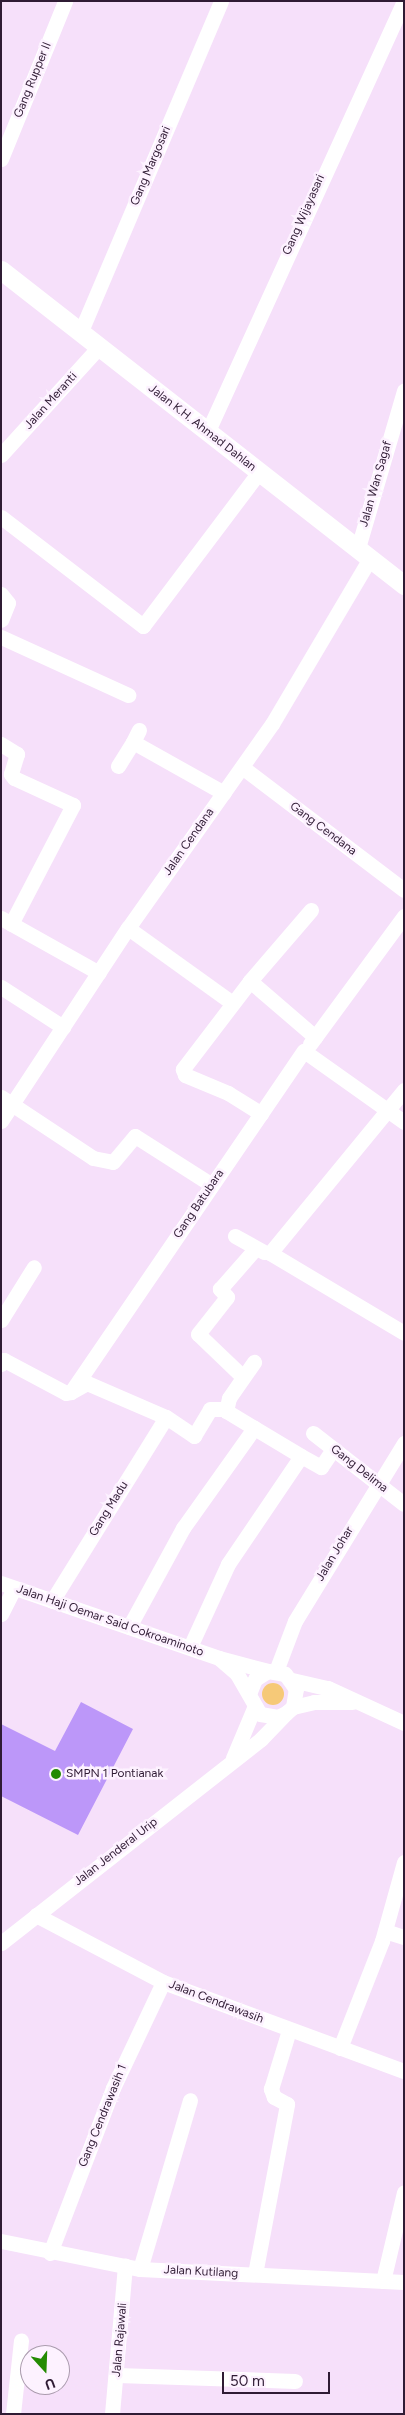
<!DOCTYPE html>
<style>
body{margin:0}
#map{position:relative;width:405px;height:2415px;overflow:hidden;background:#f6e0fa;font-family:Figtree,sans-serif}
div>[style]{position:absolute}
.green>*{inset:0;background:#f6c978}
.round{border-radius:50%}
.building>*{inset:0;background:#bc97f9}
.minor>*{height:15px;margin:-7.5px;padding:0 7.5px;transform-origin:7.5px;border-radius:7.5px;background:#fff}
.major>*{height:19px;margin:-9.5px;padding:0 9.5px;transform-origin:9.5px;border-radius:9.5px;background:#fff}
.dots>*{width:14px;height:14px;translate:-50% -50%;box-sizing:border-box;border:2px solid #fdf2ff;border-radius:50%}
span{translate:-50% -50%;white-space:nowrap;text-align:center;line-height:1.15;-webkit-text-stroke:5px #fdf2ff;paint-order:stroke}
.street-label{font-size:12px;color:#2f1b34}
.poi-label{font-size:12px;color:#2f1b34}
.left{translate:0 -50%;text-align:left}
.frame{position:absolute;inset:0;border:2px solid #2f1b34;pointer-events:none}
.north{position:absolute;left:20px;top:2345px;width:50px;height:50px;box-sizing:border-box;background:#fdf2ff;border:1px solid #ab9cae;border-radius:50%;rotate:160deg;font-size:14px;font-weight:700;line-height:20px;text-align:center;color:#2f1b34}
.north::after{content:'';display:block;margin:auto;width:18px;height:22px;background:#248b03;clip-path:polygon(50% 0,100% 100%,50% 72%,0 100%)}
.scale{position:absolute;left:222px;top:2372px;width:108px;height:22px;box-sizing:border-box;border:2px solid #2f1b34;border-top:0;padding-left:6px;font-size:15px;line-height:18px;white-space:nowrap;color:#2f1b34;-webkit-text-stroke:4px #fdf2ff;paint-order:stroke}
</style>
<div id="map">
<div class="green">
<i class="round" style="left:262px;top:1683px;width:22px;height:22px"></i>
</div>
<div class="building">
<i style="clip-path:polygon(81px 1702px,133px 1729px,78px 1835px,1px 1796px,1px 1724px,55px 1751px)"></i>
</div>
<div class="minor">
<i style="left:1px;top:159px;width:170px;rotate:-67.9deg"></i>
<i style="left:81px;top:331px;width:358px;rotate:-67deg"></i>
<i style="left:208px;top:431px;width:473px;rotate:-65.5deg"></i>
<i style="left:1px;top:455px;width:147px;rotate:-47.8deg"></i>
<i style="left:1px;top:517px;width:179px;rotate:37.5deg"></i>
<i style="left:143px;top:626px;width:193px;rotate:-53deg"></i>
<i style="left:358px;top:548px;width:164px;rotate:-73.7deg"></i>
<i style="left:1px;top:594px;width:11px;rotate:52deg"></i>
<i style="left:8px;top:603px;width:18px;rotate:112deg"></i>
<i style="left:1px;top:637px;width:140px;rotate:24.5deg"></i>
<i style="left:139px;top:730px;width:13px;rotate:117deg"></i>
<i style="left:133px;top:742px;width:104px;rotate:29.3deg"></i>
<i style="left:1px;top:744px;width:19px;rotate:32deg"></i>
<i style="left:17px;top:754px;width:21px;rotate:107deg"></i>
<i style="left:11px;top:774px;width:5px;rotate:53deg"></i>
<i style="left:14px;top:778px;width:65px;rotate:24.6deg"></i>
<i style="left:73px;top:805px;width:134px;rotate:117.5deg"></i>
<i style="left:118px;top:766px;width:28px;rotate:-58deg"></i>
<i style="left:242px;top:767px;width:203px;rotate:37.2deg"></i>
<i style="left:311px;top:910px;width:94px;rotate:130.7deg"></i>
<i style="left:250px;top:981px;width:86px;rotate:40.7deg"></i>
<i style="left:1px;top:918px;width:112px;rotate:29.3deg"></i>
<i style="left:128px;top:928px;width:127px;rotate:35.7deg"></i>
<i style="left:250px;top:981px;width:111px;rotate:127.3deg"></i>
<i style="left:183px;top:1069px;width:6px;rotate:72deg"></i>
<i style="left:185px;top:1075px;width:47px;rotate:22.7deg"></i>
<i style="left:228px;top:1093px;width:39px;rotate:32deg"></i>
<i style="left:1px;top:987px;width:74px;rotate:32.8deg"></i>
<i style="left:310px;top:1044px;width:159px;rotate:-53.7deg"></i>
<i style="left:404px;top:1090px;width:211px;rotate:129.4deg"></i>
<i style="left:270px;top:1253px;width:156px;rotate:30.8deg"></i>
<i style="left:1px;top:1097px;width:110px;rotate:33.5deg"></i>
<i style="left:93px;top:1158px;width:20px;rotate:11deg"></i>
<i style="left:113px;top:1162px;width:34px;rotate:-50deg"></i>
<i style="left:135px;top:1136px;width:91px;rotate:32.5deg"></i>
<i style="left:1px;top:1121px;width:231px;rotate:-56.7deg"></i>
<i style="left:128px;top:928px;width:250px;rotate:-54.8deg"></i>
<i style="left:272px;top:724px;width:193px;rotate:-59.4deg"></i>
<i style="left:235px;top:1236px;width:33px;rotate:29deg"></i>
<i style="left:1px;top:1320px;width:62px;rotate:-58.1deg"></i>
<i style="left:1px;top:1364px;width:5px;rotate:-53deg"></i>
<i style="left:4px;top:1360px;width:70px;rotate:28deg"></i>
<i style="left:66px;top:1393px;width:5px;rotate:-11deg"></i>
<i style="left:71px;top:1392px;width:413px;rotate:-55.7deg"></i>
<i style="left:304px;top:1051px;width:123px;rotate:35.4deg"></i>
<i style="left:243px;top:1377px;width:62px;rotate:-136.3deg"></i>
<i style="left:198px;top:1334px;width:47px;rotate:-51.9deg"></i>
<i style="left:227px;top:1297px;width:11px;rotate:-131deg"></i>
<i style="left:220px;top:1289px;width:53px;rotate:-48.8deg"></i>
<i style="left:71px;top:1392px;width:18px;rotate:-29deg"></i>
<i style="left:87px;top:1383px;width:86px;rotate:23.3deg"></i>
<i style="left:166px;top:1417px;width:34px;rotate:34deg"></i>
<i style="left:194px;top:1436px;width:31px;rotate:-59deg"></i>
<i style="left:210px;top:1409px;width:15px"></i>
<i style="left:313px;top:1433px;width:115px;rotate:38deg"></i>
<i style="left:301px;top:1456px;width:23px;rotate:29deg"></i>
<i style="left:321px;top:1467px;width:22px;rotate:-56deg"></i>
<i style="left:1px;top:1583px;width:231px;rotate:19deg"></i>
<i style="left:219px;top:1658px;width:51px;rotate:14.9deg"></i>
<i style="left:52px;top:1601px;width:216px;rotate:-58.2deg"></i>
<i style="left:1px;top:1614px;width:29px;rotate:-63deg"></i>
<i style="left:129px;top:1627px;width:113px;rotate:-61.4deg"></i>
<i style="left:183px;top:1528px;width:123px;rotate:-54.6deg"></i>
<i style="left:190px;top:1647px;width:91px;rotate:-65.4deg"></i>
<i style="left:228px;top:1564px;width:130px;rotate:-55.9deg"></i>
<i style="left:301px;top:1456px;width:87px;rotate:-149deg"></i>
<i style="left:226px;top:1411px;width:13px;rotate:-77deg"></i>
<i style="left:229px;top:1398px;width:44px;rotate:-55.2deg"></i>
<i style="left:220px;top:1659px;width:23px;rotate:41deg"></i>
<i style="left:237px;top:1674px;width:46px;rotate:60.1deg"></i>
<i style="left:260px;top:1714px;width:18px;rotate:9deg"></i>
<i style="left:278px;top:1717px;width:9px;rotate:-27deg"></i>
<i style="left:286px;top:1713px;width:9px;rotate:-41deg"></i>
<i style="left:293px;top:1707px;width:18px;rotate:-81deg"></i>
<i style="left:296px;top:1689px;width:19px;rotate:-126deg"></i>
<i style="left:285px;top:1674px;width:17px;rotate:-170deg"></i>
<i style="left:268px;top:1671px;width:15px;rotate:148deg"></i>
<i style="left:255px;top:1679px;width:16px;rotate:112deg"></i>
<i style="left:276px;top:1671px;width:53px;rotate:-69.2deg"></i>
<i style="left:295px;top:1621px;width:209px;rotate:-58.5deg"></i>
<i style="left:292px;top:1680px;width:37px;rotate:13deg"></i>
<i style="left:328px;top:1688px;width:84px;rotate:24.7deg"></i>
<i style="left:293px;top:1707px;width:22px;rotate:-13deg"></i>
<i style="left:314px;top:1702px;width:38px"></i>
<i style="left:233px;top:1758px;width:54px;rotate:-67.2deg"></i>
<i style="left:36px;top:1915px;width:144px;rotate:27.8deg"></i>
<i style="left:163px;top:1982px;width:257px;rotate:20.3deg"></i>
<i style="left:385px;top:1931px;width:20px;rotate:18deg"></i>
<i style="left:1px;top:1943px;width:330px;rotate:-38.1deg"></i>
<i style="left:261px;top:1739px;width:36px;rotate:-46deg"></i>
<i style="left:340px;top:2048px;width:115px;rotate:-68.6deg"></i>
<i style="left:382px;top:1941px;width:82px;rotate:-74.4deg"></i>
<i style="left:1px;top:2241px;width:142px;rotate:11.4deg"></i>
<i style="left:140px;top:2269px;width:264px;rotate:2.8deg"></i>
<i style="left:50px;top:2253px;width:177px;rotate:-69.1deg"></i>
<i style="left:113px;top:2088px;width:117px;rotate:-64.7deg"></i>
<i style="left:140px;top:2269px;width:176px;rotate:-73.5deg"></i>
<i style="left:255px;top:2274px;width:173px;rotate:-79.3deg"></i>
<i style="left:287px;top:2104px;width:15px;rotate:-152deg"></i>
<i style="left:274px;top:2097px;width:9px;rotate:-111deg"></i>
<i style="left:271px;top:2089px;width:62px;rotate:-73deg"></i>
<i style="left:383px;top:2281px;width:91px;rotate:-76.7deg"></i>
<i style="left:117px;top:2375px;width:178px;rotate:1.9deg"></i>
<i style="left:13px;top:2414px;width:74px;rotate:-83.8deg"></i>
<i style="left:112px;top:2414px;width:149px;rotate:-85deg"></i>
</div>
<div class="major">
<i style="left:1px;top:270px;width:512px;rotate:38.01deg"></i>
</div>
<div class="dots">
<i style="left:56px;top:1774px;background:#248b03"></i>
</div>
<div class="street-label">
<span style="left:33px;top:80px;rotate:-68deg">Gang Rupper II</span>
<span style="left:151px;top:166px;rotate:-67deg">Gang Margosari</span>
<span style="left:304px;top:215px;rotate:-66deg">Gang Wijayasari</span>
<span style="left:51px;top:401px;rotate:-48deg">Jalan Meranti</span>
<span style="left:202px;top:428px;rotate:38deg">Jalan K.H. Ahmad Dahlan</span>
<span style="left:376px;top:484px;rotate:-74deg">Jalan Wan Sagaf</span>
<span style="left:323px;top:829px;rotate:37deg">Gang Cendana</span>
<span style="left:189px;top:842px;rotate:-55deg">Jalan Cendana</span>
<span style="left:199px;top:1204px;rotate:-56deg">Gang Batubara</span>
<span style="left:359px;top:1469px;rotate:38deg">Gang Delima</span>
<span style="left:109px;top:1509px;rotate:-58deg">Gang Madu</span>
<span style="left:335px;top:1554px;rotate:-59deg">Jalan Johar</span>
<span style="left:110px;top:1621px;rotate:19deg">Jalan Haji Oemar Said Cokroaminoto</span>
<span style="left:116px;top:1852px;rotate:-38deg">Jalan Jenderal Urip</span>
<span style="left:216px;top:2002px;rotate:21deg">Jalan Cendrawasih</span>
<span style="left:103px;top:2116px;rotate:-68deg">Gang Cendrawasih 1</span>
<span style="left:201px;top:2272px;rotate:3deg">Jalan Kutilang</span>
<span style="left:120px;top:2340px;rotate:-85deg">Jalan Rajawali</span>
</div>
<div class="poi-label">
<span class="left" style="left:66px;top:1774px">SMPN 1 Pontianak</span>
</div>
<div class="frame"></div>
<div class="north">U</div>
<div class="scale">50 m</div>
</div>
